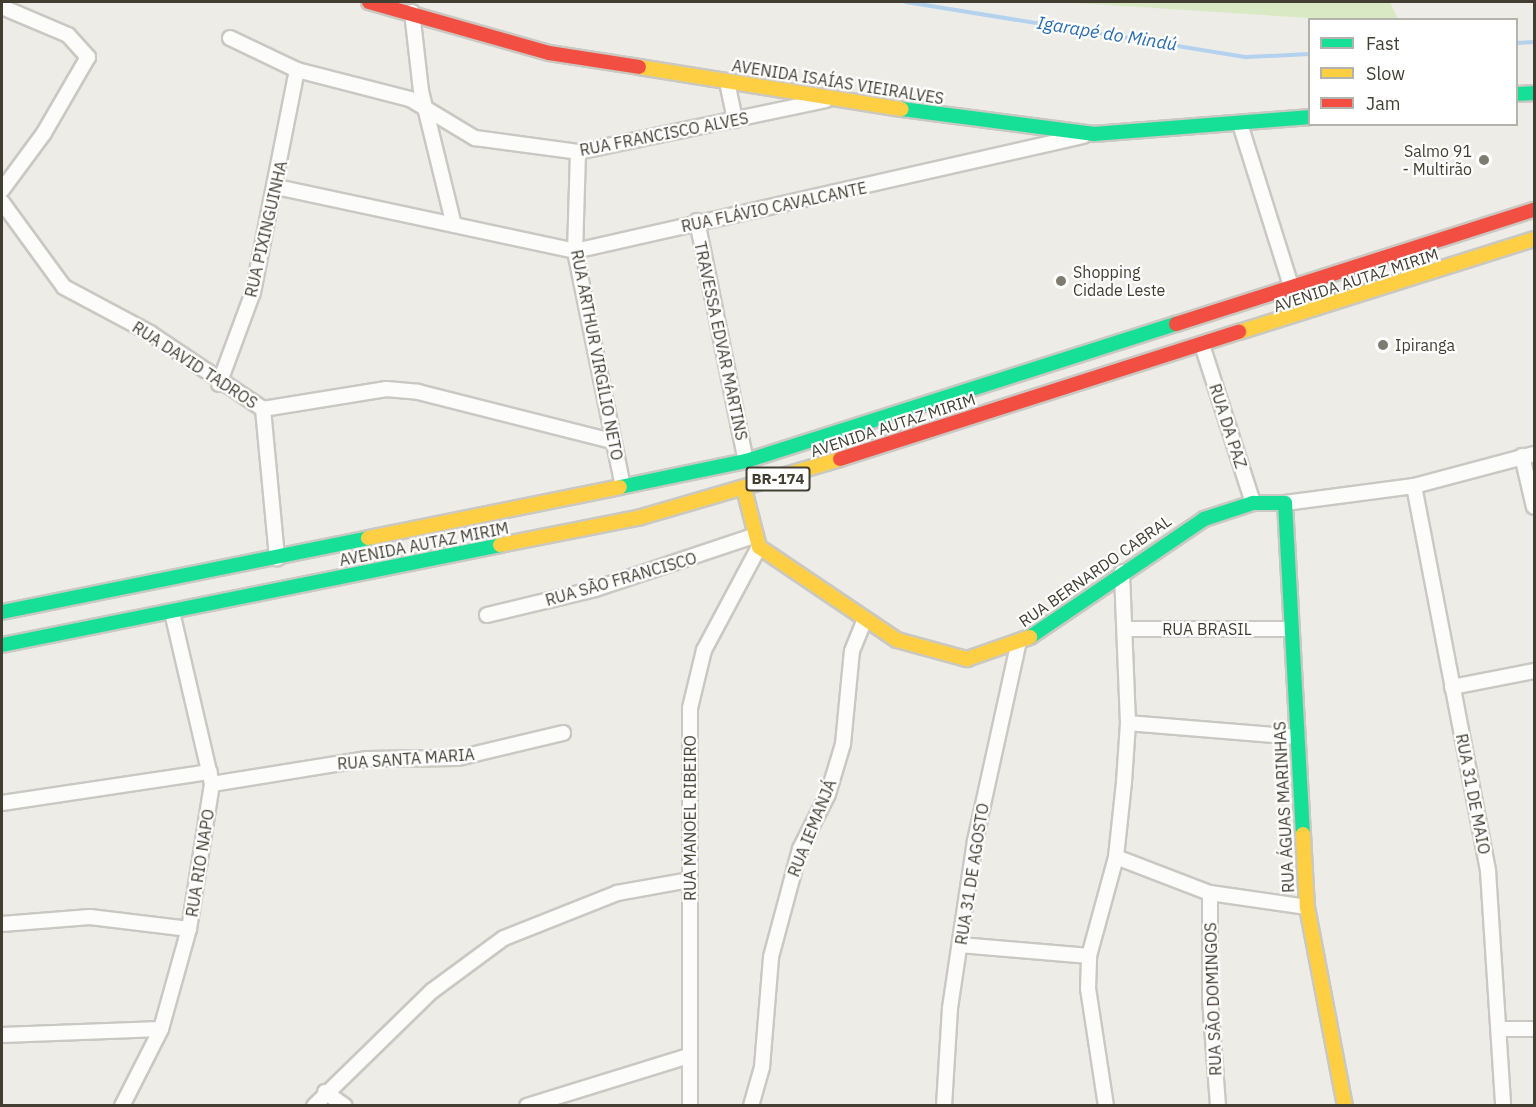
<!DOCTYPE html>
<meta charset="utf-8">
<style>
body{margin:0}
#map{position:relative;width:1536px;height:1107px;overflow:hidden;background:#eeece6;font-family:"IBM Plex Sans",sans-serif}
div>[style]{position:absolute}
.green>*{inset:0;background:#d8e9c4}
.stream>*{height:4px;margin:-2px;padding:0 2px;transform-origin:2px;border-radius:2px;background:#b4d2ee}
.roads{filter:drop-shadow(2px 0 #cac8c2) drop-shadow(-2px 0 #cac8c2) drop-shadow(0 2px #cac8c2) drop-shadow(0 -2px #cac8c2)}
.street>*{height:14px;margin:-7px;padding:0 7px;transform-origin:7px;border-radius:7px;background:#fcfcfb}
.fast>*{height:14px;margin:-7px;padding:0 7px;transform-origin:7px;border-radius:7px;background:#16e098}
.slow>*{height:14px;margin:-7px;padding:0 7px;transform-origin:7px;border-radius:7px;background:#ffcf43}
.jam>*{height:14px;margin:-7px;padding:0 7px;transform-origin:7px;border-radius:7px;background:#f24e42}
.dots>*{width:16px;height:16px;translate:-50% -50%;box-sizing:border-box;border:3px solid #fff;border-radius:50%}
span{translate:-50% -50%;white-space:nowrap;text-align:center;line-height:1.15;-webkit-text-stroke:4.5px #fff;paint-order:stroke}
.shield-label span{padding:2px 4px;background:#fff;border:2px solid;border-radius:4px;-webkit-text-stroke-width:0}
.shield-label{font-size:15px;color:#423e32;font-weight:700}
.street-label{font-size:16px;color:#423e32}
.poi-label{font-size:16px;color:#423e32}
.right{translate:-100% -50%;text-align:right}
.left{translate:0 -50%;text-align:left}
.water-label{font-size:18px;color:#2b6caf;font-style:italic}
.frame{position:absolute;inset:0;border:3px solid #423e32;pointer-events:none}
.legend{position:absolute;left:1308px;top:18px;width:210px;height:108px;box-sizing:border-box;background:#fff;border:2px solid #b3b2ad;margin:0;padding:8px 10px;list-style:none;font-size:18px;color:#423e32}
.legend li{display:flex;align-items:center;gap:12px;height:30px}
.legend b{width:30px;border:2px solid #b3b2ad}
</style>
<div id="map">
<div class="green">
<i style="clip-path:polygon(1059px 2px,1390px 2px,1398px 19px,1327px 19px)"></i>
</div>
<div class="stream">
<i style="left:906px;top:2px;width:345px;rotate:9.2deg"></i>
<i style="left:1247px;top:57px;width:63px;rotate:-2.7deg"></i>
<i style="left:1516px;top:43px;width:18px;rotate:-3deg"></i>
</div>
<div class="roads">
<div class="street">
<i style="left:2px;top:7px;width:72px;rotate:23deg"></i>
<i style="left:68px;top:35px;width:30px;rotate:48deg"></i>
<i style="left:88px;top:57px;width:88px;rotate:120.1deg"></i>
<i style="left:44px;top:133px;width:71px;rotate:126.4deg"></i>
<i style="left:412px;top:12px;width:80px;rotate:83.5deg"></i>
<i style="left:421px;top:91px;width:138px;rotate:76.2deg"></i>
<i style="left:230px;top:38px;width:74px;rotate:25.5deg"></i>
<i style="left:297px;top:70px;width:117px;rotate:14.4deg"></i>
<i style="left:410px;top:99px;width:76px;rotate:31deg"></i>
<i style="left:475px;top:138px;width:104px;rotate:7.7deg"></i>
<i style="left:578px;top:152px;width:253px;rotate:-11.8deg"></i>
<i style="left:727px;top:82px;width:39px;rotate:78deg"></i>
<i style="left:1240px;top:124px;width:170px;rotate:72.5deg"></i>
<i style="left:578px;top:152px;width:99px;rotate:91.7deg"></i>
<i style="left:575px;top:251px;width:240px;rotate:78.5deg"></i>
<i style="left:277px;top:187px;width:305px;rotate:12.1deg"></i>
<i style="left:575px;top:251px;width:521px;rotate:-12.76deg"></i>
<i style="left:2px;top:202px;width:105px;rotate:53.9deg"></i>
<i style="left:64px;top:287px;width:98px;rotate:28.1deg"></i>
<i style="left:150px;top:333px;width:136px;rotate:33.9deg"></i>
<i style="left:263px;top:409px;width:125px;rotate:-9.2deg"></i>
<i style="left:386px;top:389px;width:32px;rotate:5deg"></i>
<i style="left:418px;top:392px;width:199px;rotate:14.2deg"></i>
<i style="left:697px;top:221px;width:245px;rotate:78.5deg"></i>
<i style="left:1203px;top:348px;width:163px;rotate:72.1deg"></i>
<i style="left:219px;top:384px;width:98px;rotate:-69.7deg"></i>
<i style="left:253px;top:292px;width:226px;rotate:-78.8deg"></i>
<i style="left:263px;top:409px;width:150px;rotate:84.6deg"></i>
<i style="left:1522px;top:456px;width:52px;rotate:76.8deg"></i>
<i style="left:1414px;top:486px;width:392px;rotate:79.1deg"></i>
<i style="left:1488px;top:871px;width:235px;rotate:86.3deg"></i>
<i style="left:1285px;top:503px;width:130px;rotate:-7.5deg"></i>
<i style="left:1414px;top:486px;width:124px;rotate:-14.9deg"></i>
<i style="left:487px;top:615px;width:111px;rotate:-13.5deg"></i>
<i style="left:595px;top:589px;width:167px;rotate:-18.5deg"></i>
<i style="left:1127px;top:629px;width:161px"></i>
<i style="left:1452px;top:687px;width:84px;rotate:-11deg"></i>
<i style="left:1128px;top:723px;width:170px;rotate:4.7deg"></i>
<i style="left:212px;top:784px;width:156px;rotate:-9.2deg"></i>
<i style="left:366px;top:759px;width:92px;rotate:-0.6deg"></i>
<i style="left:458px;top:758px;width:108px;rotate:-13.4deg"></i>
<i style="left:2px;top:803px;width:210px;rotate:-8.5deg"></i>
<i style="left:1116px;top:857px;width:101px;rotate:21deg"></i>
<i style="left:1210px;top:893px;width:98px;rotate:8.2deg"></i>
<i style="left:1210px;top:893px;width:106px;rotate:90deg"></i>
<i style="left:1210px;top:999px;width:107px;rotate:85.7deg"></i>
<i style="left:2px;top:924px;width:88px;rotate:-4.5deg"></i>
<i style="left:90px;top:917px;width:100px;rotate:6.9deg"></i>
<i style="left:961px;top:945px;width:128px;rotate:4.9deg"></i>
<i style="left:1500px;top:1029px;width:34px"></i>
<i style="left:2px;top:1035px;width:159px;rotate:-2.2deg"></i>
<i style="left:325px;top:1092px;width:24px;rotate:35deg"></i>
<i style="left:122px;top:1106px;width:86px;rotate:-63.1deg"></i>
<i style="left:161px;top:1029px;width:104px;rotate:-74.4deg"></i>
<i style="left:189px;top:929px;width:147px;rotate:-81deg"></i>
<i style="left:212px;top:784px;width:177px;rotate:-103.1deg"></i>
<i style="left:314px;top:1106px;width:165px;rotate:-44.3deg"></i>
<i style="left:432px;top:991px;width:89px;rotate:-36.4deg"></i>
<i style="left:504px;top:938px;width:122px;rotate:-21.7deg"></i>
<i style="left:617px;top:893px;width:73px;rotate:-10.2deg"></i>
<i style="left:527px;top:1106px;width:170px;rotate:-17.2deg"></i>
<i style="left:690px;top:1106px;width:398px;rotate:-90deg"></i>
<i style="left:690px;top:708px;width:60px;rotate:-76.4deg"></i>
<i style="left:704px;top:650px;width:117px;rotate:-61.9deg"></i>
<i style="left:751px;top:1106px;width:41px;rotate:-74.2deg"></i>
<i style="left:762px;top:1067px;width:110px;rotate:-85.3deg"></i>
<i style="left:771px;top:957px;width:112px;rotate:-75deg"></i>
<i style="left:800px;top:849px;width:62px;rotate:-63deg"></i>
<i style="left:828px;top:794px;width:52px;rotate:-73.3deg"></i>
<i style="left:843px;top:744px;width:93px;rotate:-84.5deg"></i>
<i style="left:852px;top:651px;width:31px;rotate:-68deg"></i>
<i style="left:944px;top:1106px;width:98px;rotate:-86.5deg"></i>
<i style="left:950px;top:1008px;width:169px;rotate:-81.5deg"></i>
<i style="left:975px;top:841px;width:201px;rotate:-77.6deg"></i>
<i style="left:1106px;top:1106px;width:118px;rotate:-98.7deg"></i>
<i style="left:1088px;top:989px;width:33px;rotate:-88deg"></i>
<i style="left:1089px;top:956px;width:103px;rotate:-74.7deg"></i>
<i style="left:1116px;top:857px;width:75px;rotate:-83.9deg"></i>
<i style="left:1124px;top:782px;width:59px;rotate:-86.1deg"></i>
<i style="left:1128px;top:723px;width:151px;rotate:-92.3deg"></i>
</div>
<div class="fast">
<i style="left:1516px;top:94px;width:18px;rotate:-3deg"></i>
<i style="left:902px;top:109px;width:194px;rotate:7.4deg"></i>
<i style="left:1094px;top:134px;width:217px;rotate:-4.5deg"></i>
<i style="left:620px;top:487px;width:129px;rotate:-11.7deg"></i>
<i style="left:746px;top:461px;width:451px;rotate:-17.7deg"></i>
<i style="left:2px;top:612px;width:373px;rotate:-11.4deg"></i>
<i style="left:1030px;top:637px;width:210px;rotate:-34.1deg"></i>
<i style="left:1204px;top:519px;width:52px;rotate:-18.1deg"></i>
<i style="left:1253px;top:503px;width:32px"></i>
<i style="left:1285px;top:503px;width:331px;rotate:86.9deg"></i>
<i style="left:2px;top:645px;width:508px;rotate:-11.35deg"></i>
</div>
<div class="slow">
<i style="left:639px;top:67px;width:266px;rotate:9.1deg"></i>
<i style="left:1239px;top:332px;width:309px;rotate:-17.5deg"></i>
<i style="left:744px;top:489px;width:60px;rotate:75.5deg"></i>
<i style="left:759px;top:547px;width:166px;rotate:34deg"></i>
<i style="left:897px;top:640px;width:73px;rotate:15.2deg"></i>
<i style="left:967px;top:659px;width:67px;rotate:-19.2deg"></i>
<i style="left:368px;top:538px;width:257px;rotate:-11.4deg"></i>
<i style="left:500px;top:545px;width:144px;rotate:-11.2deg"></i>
<i style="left:641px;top:517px;width:207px;rotate:-16.2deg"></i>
<i style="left:1303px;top:834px;width:73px;rotate:86.9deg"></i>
<i style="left:1307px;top:907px;width:203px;rotate:79.2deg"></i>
</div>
<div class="jam">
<i style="left:369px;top:2px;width:187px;rotate:15.8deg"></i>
<i style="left:549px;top:53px;width:91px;rotate:8.8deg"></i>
<i style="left:1176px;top:324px;width:376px;rotate:-17.7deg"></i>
<i style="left:840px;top:459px;width:419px;rotate:-17.7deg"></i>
</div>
</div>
<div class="dots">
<i style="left:1484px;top:160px;background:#7e7b71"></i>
<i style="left:1061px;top:281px;background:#7e7b71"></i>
<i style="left:1383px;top:345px;background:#7e7b71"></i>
</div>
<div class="shield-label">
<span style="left:778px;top:479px">BR-174</span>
</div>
<div class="street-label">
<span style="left:838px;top:82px;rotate:9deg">AVENIDA ISAÍAS VIEIRALVES</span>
<span style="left:664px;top:134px;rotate:-11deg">RUA FRANCISCO ALVES</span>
<span style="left:774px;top:207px;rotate:-12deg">RUA FLÁVIO CAVALCANTE</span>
<span style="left:266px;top:229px;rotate:-77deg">RUA PIXINGUINHA</span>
<span style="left:1356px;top:280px;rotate:-18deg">AVENIDA AUTAZ MIRIM</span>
<span style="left:721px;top:341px;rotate:78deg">TRAVESSA EDVAR MARTINS</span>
<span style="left:597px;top:355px;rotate:79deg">RUA ARTHUR VIRGÍLIO NETO</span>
<span style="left:195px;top:365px;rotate:33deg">RUA DAVID TADROS</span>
<span style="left:893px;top:425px;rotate:-18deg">AVENIDA AUTAZ MIRIM</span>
<span style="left:1228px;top:426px;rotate:72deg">RUA DA PAZ</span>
<span style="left:424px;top:544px;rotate:-11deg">AVENIDA AUTAZ MIRIM</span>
<span style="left:1095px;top:571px;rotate:-35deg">RUA BERNARDO CABRAL</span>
<span style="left:621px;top:579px;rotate:-16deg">RUA SÃO FRANCISCO</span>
<span style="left:1207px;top:629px">RUA BRASIL</span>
<span style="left:406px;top:759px;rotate:-4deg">RUA SANTA MARIA</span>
<span style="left:1473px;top:794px;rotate:79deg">RUA 31 DE MAIO</span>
<span style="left:1284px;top:807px;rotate:-93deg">RUA ÁGUAS MARINHAS</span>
<span style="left:690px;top:818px;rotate:-90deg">RUA MANOEL RIBEIRO</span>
<span style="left:812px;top:828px;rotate:-68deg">RUA IEMANJÁ</span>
<span style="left:200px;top:863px;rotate:-81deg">RUA RIO NAPO</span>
<span style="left:972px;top:874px;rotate:-81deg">RUA 31 DE AGOSTO</span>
<span style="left:1213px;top:999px;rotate:-92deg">RUA SÃO DOMINGOS</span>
</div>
<div class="poi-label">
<span class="right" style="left:1472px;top:160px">Salmo 91<br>- Multirão</span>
<span class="left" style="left:1073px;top:281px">Shopping<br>Cidade Leste</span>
<span class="left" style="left:1395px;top:345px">Ipiranga</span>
</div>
<div class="water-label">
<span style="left:1107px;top:34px;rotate:9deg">Igarapé do Mindú</span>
</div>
<div class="frame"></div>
<ul class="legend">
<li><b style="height:8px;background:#16e098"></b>Fast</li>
<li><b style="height:8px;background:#ffcf43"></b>Slow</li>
<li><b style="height:8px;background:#f24e42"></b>Jam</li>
</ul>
</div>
